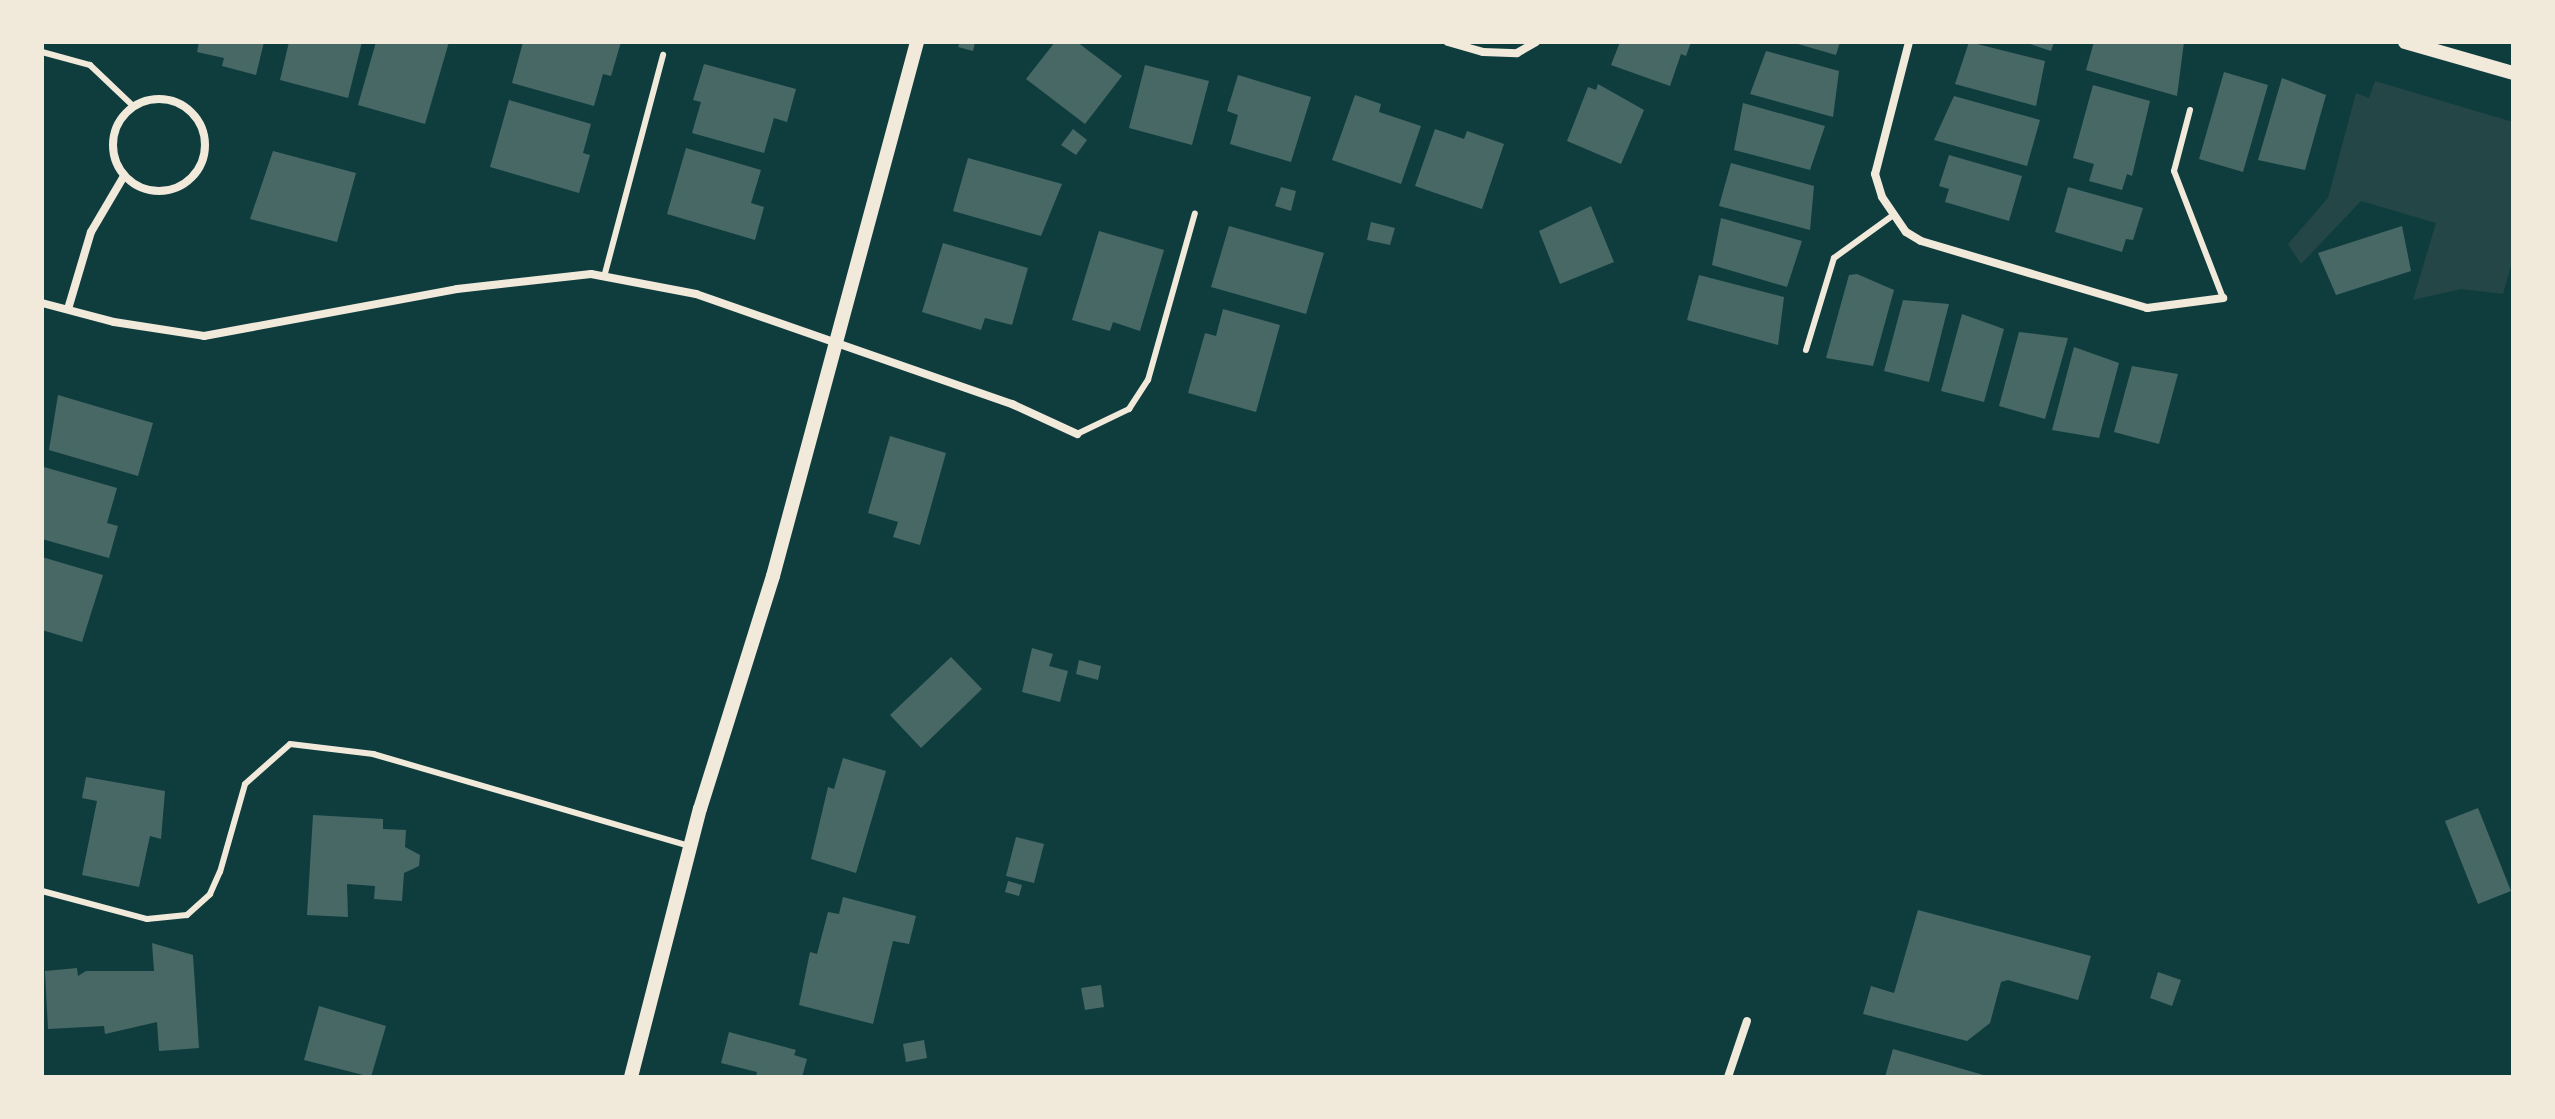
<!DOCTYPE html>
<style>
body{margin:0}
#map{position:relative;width:2555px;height:1119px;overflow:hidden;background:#0f3d3e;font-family:"Exo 2",sans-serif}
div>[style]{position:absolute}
.green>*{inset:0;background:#244646}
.building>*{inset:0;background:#486865}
.service>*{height:6px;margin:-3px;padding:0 3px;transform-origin:3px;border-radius:3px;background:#f1e9da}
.minor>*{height:8px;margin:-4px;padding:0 4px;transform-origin:4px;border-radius:4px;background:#f1e9da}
.minor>.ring{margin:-4px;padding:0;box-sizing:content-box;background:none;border:8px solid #f1e9da;border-radius:50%}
.tertiary>*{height:14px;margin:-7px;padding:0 7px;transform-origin:7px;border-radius:7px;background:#f1e9da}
span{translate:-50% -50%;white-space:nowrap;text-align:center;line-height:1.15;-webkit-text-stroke:6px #f1e9da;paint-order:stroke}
.frame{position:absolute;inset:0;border:44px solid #f1e9da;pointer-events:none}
</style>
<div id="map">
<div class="green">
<i style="clip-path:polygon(2375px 81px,2513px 122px,2513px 259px,2503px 294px,2461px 289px,2413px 300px,2436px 223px,2361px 201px,2301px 264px,2288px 244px,2328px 198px,2356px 93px,2369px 98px)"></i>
</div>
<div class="building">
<i style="clip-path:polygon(199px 42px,264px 42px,256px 75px,222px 66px,224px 58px,197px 52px)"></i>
<i style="clip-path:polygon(289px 42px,362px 42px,348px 98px,280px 80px)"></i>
<i style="clip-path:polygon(376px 42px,449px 42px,425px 124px,358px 105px)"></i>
<i style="clip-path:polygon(523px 42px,621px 42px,611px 76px,603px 74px,594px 106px,512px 83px)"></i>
<i style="clip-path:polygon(960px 42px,975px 42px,973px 51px,958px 47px)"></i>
<i style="clip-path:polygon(1055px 42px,1077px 42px,1122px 76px,1085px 124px,1026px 79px)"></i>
<i style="clip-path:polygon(1620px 42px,1691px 42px,1686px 56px,1681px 54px,1670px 86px,1611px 65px)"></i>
<i style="clip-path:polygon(1791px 42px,1840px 42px,1836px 55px)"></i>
<i style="clip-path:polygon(1969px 42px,2045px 61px,2036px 106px,1955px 84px)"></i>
<i style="clip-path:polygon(2024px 42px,2054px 42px,2051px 51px)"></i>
<i style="clip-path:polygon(2094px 42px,2184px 42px,2177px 96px,2086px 70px)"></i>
<i style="clip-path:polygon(1766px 51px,1839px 71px,1833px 117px,1750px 94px)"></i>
<i style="clip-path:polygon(704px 64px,796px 89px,787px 122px,774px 118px,764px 153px,692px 133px,701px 102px,693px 100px)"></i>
<i style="clip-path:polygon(1145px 65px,1209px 81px,1192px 145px,1129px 128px)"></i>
<i style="clip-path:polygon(2224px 72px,2268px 85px,2243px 172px,2199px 159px)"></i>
<i style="clip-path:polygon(1238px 75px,1311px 97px,1291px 162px,1230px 144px,1238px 115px,1227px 111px)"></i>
<i style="clip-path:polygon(2282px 78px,2326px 95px,2305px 170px,2258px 160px)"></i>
<i style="clip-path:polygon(1598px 84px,1644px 110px,1621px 164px,1567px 141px,1588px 87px,1596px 90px)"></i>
<i style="clip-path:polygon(2093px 85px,2150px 101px,2132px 176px,2127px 174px,2122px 190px,2089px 181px,2094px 164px,2073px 158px)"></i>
<i style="clip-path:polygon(1355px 95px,1381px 104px,1379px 112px,1421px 126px,1401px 184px,1332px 160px)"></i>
<i style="clip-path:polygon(1954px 96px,2040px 120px,2027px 166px,1934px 140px)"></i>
<i style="clip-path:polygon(509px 100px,591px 124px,583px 153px,590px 155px,579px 193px,490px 167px)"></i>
<i style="clip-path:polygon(1743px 103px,1825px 126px,1810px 170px,1734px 150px)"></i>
<i style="clip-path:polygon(1073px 129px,1087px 140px,1076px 155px,1061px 145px)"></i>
<i style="clip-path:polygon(1435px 129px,1464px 139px,1467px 131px,1504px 144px,1482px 209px,1415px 186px)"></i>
<i style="clip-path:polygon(686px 148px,761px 170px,751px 203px,764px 207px,755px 240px,667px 214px)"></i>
<i style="clip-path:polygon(273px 151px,356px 173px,337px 242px,250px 219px)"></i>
<i style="clip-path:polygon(1949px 155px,2022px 176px,2009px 221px,1945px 202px,1949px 189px,1939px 186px)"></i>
<i style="clip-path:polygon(968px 158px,1062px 184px,1041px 236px,953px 211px)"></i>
<i style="clip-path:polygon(1731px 163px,1814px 186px,1810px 230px,1719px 206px)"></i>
<i style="clip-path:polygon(1281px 187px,1296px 191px,1291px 211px,1275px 206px)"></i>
<i style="clip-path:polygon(2068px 187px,2143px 208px,2133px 240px,2126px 239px,2122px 252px,2055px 232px)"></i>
<i style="clip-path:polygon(1591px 206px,1614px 262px,1560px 284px,1539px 231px)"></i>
<i style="clip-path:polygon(1721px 218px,1802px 241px,1787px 287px,1712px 265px)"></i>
<i style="clip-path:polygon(1371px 222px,1395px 228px,1390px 245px,1367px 240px)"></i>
<i style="clip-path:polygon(1229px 226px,1324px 253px,1306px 314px,1211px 287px)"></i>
<i style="clip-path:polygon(2402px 226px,2411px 271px,2336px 295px,2318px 253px)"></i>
<i style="clip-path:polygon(1099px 231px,1164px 250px,1140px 331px,1113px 322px,1110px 331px,1072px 320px)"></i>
<i style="clip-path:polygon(943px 243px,1028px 268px,1012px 325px,985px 318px,981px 330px,922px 312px)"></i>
<i style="clip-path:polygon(1857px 274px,1894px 290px,1873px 366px,1826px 358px,1849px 275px)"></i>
<i style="clip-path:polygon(1699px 275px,1784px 297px,1778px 345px,1687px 320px)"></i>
<i style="clip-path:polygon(1903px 300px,1949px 304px,1929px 382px,1884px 371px)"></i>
<i style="clip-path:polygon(1223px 309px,1280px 325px,1256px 412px,1188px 393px,1205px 333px,1216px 336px)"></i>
<i style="clip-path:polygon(1962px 314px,2004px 329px,1984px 402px,1941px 391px)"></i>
<i style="clip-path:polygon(2019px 332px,2068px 338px,2045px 419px,1999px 406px)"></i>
<i style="clip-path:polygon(2074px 347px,2119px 363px,2099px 438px,2052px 430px)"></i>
<i style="clip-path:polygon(2132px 366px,2178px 374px,2159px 444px,2114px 432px)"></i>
<i style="clip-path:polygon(58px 395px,153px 423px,138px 476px,49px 450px)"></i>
<i style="clip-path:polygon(890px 436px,946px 453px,920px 545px,893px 537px,898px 522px,868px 513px)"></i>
<i style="clip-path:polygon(44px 467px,117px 488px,107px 523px,118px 526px,109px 558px,42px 539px)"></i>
<i style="clip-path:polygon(42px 557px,103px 575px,82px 642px,42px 630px)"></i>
<i style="clip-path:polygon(1032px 648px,1053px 654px,1049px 666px,1068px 671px,1060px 702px,1022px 692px)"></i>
<i style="clip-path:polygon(951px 657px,982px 689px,921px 748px,890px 715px)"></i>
<i style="clip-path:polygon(1079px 660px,1101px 666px,1098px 680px,1076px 674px)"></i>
<i style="clip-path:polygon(843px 758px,886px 771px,856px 873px,811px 859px,828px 787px,834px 789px)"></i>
<i style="clip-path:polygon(86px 777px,165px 791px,161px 839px,150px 836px,139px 887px,82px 875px,97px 801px,82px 798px)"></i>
<i style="clip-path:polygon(2478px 808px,2511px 891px,2478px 904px,2445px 821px)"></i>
<i style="clip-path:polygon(313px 815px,383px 819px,383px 829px,406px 830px,405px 847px,420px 855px,419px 866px,404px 873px,402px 901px,374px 899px,375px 886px,347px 884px,348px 917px,307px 915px)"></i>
<i style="clip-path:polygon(1016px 837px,1044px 844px,1034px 883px,1006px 876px)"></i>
<i style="clip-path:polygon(1008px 881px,1022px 885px,1019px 896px,1005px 892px)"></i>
<i style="clip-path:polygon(843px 897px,916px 916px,909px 944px,893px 941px,873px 1024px,799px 1005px,810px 952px,817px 954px,828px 912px,839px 914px)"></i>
<i style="clip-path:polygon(1918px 910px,2091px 956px,2078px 1000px,2008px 980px,2001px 982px,1990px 1023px,1967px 1041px,1863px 1014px,1871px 986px,1894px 993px)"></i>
<i style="clip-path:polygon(152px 943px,193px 955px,199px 1048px,159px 1051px,157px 1022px,105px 1034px,104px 1026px,48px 1029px,45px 971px,77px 968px,78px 976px,86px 971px,154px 971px)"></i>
<i style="clip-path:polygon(2158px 972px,2181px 980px,2172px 1006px,2150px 998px)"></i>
<i style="clip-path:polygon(1101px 985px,1104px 1007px,1085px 1010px,1081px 988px)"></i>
<i style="clip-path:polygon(319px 1006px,386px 1026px,371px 1077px,304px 1060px)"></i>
<i style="clip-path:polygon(729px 1032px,796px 1050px,794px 1055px,807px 1059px,802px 1077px,756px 1077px,757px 1072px,721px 1063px)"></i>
<i style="clip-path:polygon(924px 1040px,927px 1058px,906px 1062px,903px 1044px)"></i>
<i style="clip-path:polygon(1893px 1049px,1987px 1076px,1987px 1077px,1885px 1077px)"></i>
</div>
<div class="service">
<i style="left:42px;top:52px;width:50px;rotate:15.2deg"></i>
<i style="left:90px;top:65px;width:59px;rotate:43.6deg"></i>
<i style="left:2190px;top:110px;width:63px;rotate:104.7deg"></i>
<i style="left:2174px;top:171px;width:136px;rotate:68.9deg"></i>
<i style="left:604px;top:277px;width:230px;rotate:-75.1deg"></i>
<i style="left:1806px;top:350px;width:96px;rotate:-73.1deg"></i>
<i style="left:1834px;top:258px;width:72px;rotate:-35.9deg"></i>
<i style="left:1077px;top:434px;width:58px;rotate:-25.7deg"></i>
<i style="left:1129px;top:409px;width:35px;rotate:-57deg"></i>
<i style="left:1148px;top:380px;width:173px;rotate:-74.3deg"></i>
<i style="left:42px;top:891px;width:109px;rotate:14.9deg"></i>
<i style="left:147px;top:919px;width:40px;rotate:-5.7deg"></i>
<i style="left:187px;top:915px;width:31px;rotate:-42deg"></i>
<i style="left:210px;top:894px;width:24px;rotate:-66deg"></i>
<i style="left:220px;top:872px;width:91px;rotate:-74.1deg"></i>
<i style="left:245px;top:784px;width:60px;rotate:-41.6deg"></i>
<i style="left:290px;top:744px;width:84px;rotate:6.9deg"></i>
<i style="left:373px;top:754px;width:329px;rotate:16.2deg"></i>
</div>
<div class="minor">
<i style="left:1448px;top:42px;width:36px;rotate:16deg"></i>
<i style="left:1483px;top:52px;width:34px;rotate:2deg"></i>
<i style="left:1517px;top:53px;width:22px;rotate:-30deg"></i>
<i style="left:1909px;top:42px;width:136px;rotate:104.4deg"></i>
<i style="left:1875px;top:174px;width:24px;rotate:73deg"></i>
<i style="left:1882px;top:197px;width:42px;rotate:55.6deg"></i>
<i style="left:1906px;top:232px;width:17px;rotate:31deg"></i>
<i style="left:1921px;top:241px;width:236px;rotate:16.5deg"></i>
<i style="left:2147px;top:308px;width:77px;rotate:-7.5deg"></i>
<i class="ring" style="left:113px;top:99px;width:84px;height:84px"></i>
<i style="left:42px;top:303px;width:74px;rotate:14.8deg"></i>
<i style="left:114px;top:322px;width:91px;rotate:8.8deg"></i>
<i style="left:204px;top:336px;width:257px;rotate:-10.5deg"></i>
<i style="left:457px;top:289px;width:135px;rotate:-6.4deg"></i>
<i style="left:591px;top:274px;width:107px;rotate:10.8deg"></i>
<i style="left:696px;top:294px;width:335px;rotate:19.2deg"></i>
<i style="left:1012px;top:404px;width:72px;rotate:24.8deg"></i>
<i style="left:68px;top:309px;width:80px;rotate:-73.4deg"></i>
<i style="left:91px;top:232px;width:65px;rotate:-59.5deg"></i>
<i style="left:1728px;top:1077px;width:59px;rotate:-71.3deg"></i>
</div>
<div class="tertiary">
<i style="left:2405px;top:42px;width:112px;rotate:16deg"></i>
<i style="left:631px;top:1077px;width:277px;rotate:-75.6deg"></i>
<i style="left:700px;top:809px;width:244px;rotate:-72.6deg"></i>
<i style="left:773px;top:576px;width:553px;rotate:-74.91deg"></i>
</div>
<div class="frame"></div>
</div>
